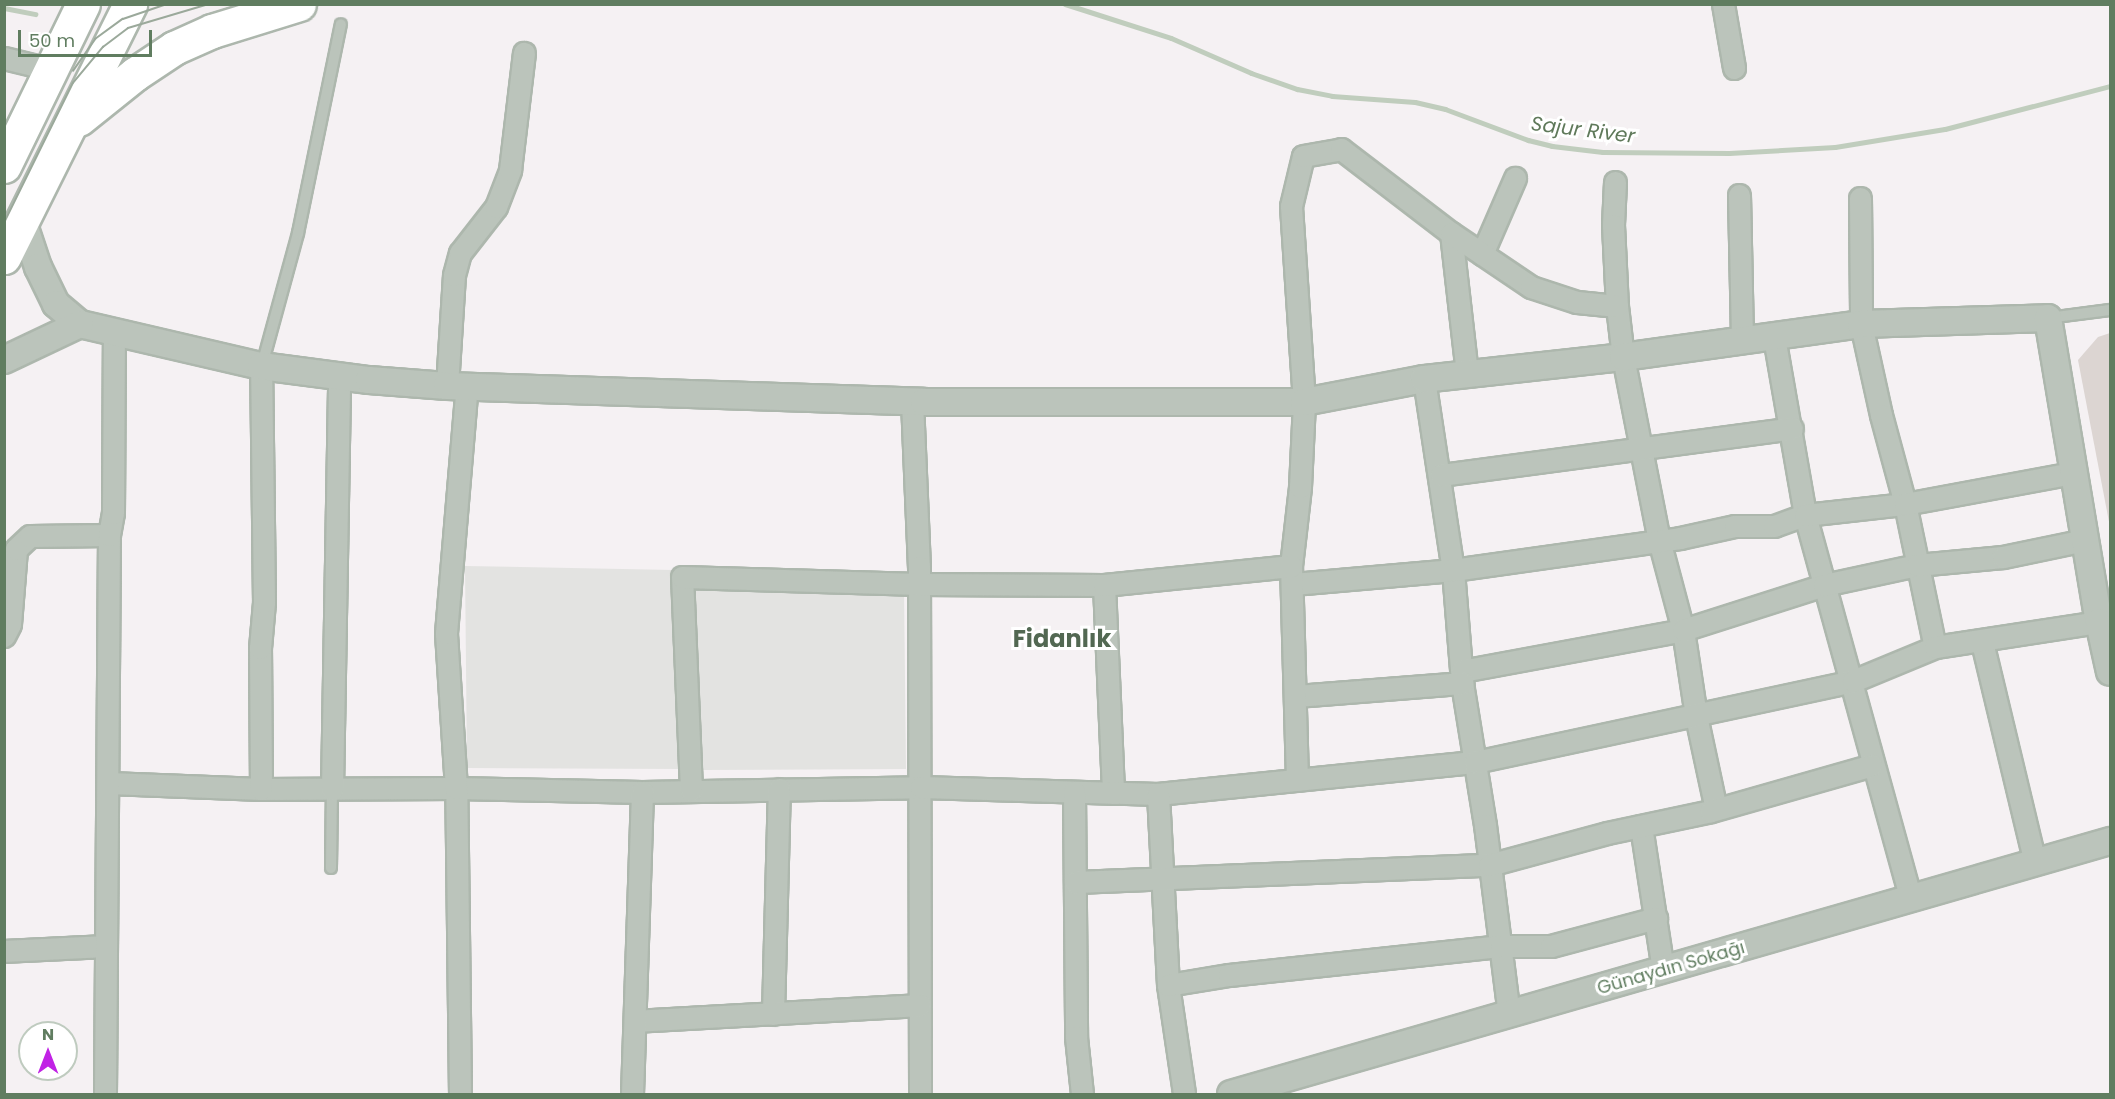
<!DOCTYPE html>
<meta charset="utf-8">
<style>
body{margin:0}
#map{position:relative;width:2115px;height:1099px;overflow:hidden;background:#f5f1f3;font-family:Poppins,sans-serif}
div>[style]{position:absolute}
[style*='--x']{left:calc(var(--x)*1px);top:calc(var(--y)*1px);width:calc(var(--w)*1px);rotate:calc(var(--a)*1deg)}
.built>*{inset:0;background:#e3e3e1}
.green>*{inset:0;background:#dcd5d2}
.stream>*{height:5px;margin:-2.5px;padding:0 2.5px;transform-origin:2.5px;border-radius:2.5px;background:#c0cdbd}
.roads{filter:drop-shadow(2px 0 #adb7ad) drop-shadow(-2px 0 #adb7ad) drop-shadow(0 2px #adb7ad) drop-shadow(0 -2px #adb7ad)}
.service>*{height:10px;margin:-5px;padding:0 5px;transform-origin:5px;border-radius:5px;background:#bbc4bb}
.minor>*{height:21px;margin:-10.5px;padding:0 10.5px;transform-origin:10.5px;border-radius:10.5px;background:#bbc4bb}
.tertiary>*{height:26px;margin:-13px;padding:0 13px;transform-origin:13px;border-radius:13px;background:#bbc4bb}
.primary>*{height:33px;margin:-16.5px;padding:0 16.5px;transform-origin:16.5px;border-radius:16.5px;background:#fff}
.tram>*{height:1.5px;margin:-0.75px;padding:0 0.75px;transform-origin:0.75px;border-radius:0.75px;background:#9ba99b}
span{translate:-50% -50%;white-space:nowrap;text-align:center;line-height:1.15;-webkit-text-stroke:6px #fff;paint-order:stroke}
.street-label{font-size:18px;color:#607d60}
.water-label{font-size:20px;color:#5f795a;font-style:italic}
.district-label{font-size:24px;color:#526852;font-weight:700}
.frame{position:absolute;inset:0;border:6px solid #607d60;pointer-events:none}
.north{position:absolute;left:18px;top:1021px;width:60px;height:60px;box-sizing:border-box;background:#fff;border:2px solid #bfcbbf;border-radius:50%;rotate:0deg;font-size:16px;font-weight:700;line-height:24px;text-align:center;color:#607d60}
.north::after{content:'';display:block;margin:auto;width:21px;height:27px;background:#c122e5;clip-path:polygon(50% 0,100% 100%,50% 72%,0 100%)}
.scale{position:absolute;left:18px;top:30px;width:134px;height:27px;box-sizing:border-box;border:3px solid #607d60;border-top:0;padding-left:8px;font-size:18px;line-height:21px;white-space:nowrap;color:#607d60;-webkit-text-stroke:4px #fff;paint-order:stroke}
</style>
<div id="map">
<div class="built">
<i style="clip-path:polygon(465px 566px,673px 570px,680px 769px,467px 768px)"></i>
<i style="clip-path:polygon(695px 587px,904px 589px,906px 769px,703px 770px)"></i>
</div>
<div class="green">
<i style="clip-path:polygon(2110px 333px,2110px 527px,2078px 360px,2098px 337px)"></i>
</div>
<div class="stream">
<i style="--x:1065;--y:4;--w:111;--a:17.8"></i>
<i style="--x:1171;--y:38;--w:87;--a:23.6"></i>
<i style="--x:1251;--y:73;--w:49;--a:19.2"></i>
<i style="--x:1297;--y:89;--w:36;--a:11"></i>
<i style="--x:1332;--y:96;--w:83;--a:4.1"></i>
<i style="--x:1415;--y:102;--w:31;--a:13"></i>
<i style="--x:1445;--y:109;--w:89;--a:20.5"></i>
<i style="--x:1528;--y:140;--w:25;--a:14"></i>
<i style="--x:1552;--y:146;--w:51;--a:6.7"></i>
<i style="--x:1603;--y:152;--w:126;--a:0.5"></i>
<i style="--x:1729;--y:153;--w:106;--a:-3.2"></i>
<i style="--x:1835;--y:147;--w:111;--a:-9.3"></i>
<i style="--x:1945;--y:129;--w:171;--a:-14.6"></i>
<i style="--x:4;--y:8;--w:32;--a:11"></i>
</div>
<div class="roads">
<div class="service">
<i style="--x:2048;--y:318;--w:63;--a:-7.4"></i>
<i style="--x:262;--y:365;--w:137;--a:-74.7"></i>
<i style="--x:298;--y:233;--w:213;--a:-78.4"></i>
<i style="--x:331;--y:868;--w:79;--a:-89.3"></i>
</div>
<div class="minor">
<i style="--x:1723;--y:4;--w:65;--a:80.2"></i>
<i style="--x:4;--y:58;--w:50;--a:13.8"></i>
<i style="--x:1615;--y:182;--w:43;--a:92.7"></i>
<i style="--x:1613;--y:225;--w:81;--a:87.2"></i>
<i style="--x:1617;--y:306;--w:51;--a:83.3"></i>
<i style="--x:1623;--y:357;--w:187;--a:78.9"></i>
<i style="--x:1659;--y:540;--w:93;--a:75.1"></i>
<i style="--x:1683;--y:630;--w:87;--a:81.4"></i>
<i style="--x:1696;--y:716;--w:95;--a:77.9"></i>
<i style="--x:1739;--y:195;--w:146;--a:88.8"></i>
<i style="--x:1860;--y:198;--w:126;--a:89.5"></i>
<i style="--x:1861;--y:324;--w:93;--a:77.6"></i>
<i style="--x:1881;--y:415;--w:92;--a:74.9"></i>
<i style="--x:1905;--y:504;--w:146;--a:78.2"></i>
<i style="--x:1451;--y:233;--w:141;--a:83.5"></i>
<i style="--x:1482;--y:254;--w:83;--a:-66.5"></i>
<i style="--x:1774;--y:337;--w:181;--a:80.1"></i>
<i style="--x:1805;--y:515;--w:398;--a:74.6"></i>
<i style="--x:1424;--y:379;--w:193;--a:81.4"></i>
<i style="--x:1453;--y:570;--w:113;--a:85.4"></i>
<i style="--x:1462;--y:683;--w:144;--a:80.8"></i>
<i style="--x:1485;--y:825;--w:191;--a:82.8"></i>
<i style="--x:447;--y:386;--w:111;--a:-86.4"></i>
<i style="--x:454;--y:275;--w:23;--a:-75"></i>
<i style="--x:460;--y:253;--w:58;--a:-52"></i>
<i style="--x:496;--y:207;--w:40;--a:-69"></i>
<i style="--x:510;--y:170;--w:118;--a:-83.2"></i>
<i style="--x:912;--y:401;--w:166;--a:87.6"></i>
<i style="--x:919;--y:567;--w:527;--a:89.89"></i>
<i style="--x:1441;--y:475;--w:354;--a:-7.6"></i>
<i style="--x:1293;--y:584;--w:161;--a:-5"></i>
<i style="--x:1453;--y:570;--w:229;--a:-8"></i>
<i style="--x:1680;--y:538;--w:56;--a:-12.3"></i>
<i style="--x:1735;--y:526;--w:39;--a:0"></i>
<i style="--x:1774;--y:526;--w:33;--a:-20"></i>
<i style="--x:1805;--y:515;--w:101;--a:-6.3"></i>
<i style="--x:1905;--y:504;--w:171;--a:-10.5"></i>
<i style="--x:1104;--y:585;--w:208;--a:87.5"></i>
<i style="--x:4;--y:636;--w:13;--a:-63"></i>
<i style="--x:10;--y:624;--w:75;--a:-85.4"></i>
<i style="--x:16;--y:549;--w:19;--a:-43"></i>
<i style="--x:30;--y:536;--w:79;--a:-0.7"></i>
<i style="--x:1982;--y:642;--w:227;--a:76.5"></i>
<i style="--x:1462;--y:671;--w:225;--a:-10.5"></i>
<i style="--x:1683;--y:630;--w:148;--a:-17.7"></i>
<i style="--x:1824;--y:585;--w:95;--a:-12.1"></i>
<i style="--x:1917;--y:565;--w:86;--a:-5.3"></i>
<i style="--x:2003;--y:557;--w:84;--a:-11.7"></i>
<i style="--x:1297;--y:696;--w:166;--a:-4.5"></i>
<i style="--x:1297;--y:780;--w:214;--a:-91.6"></i>
<i style="--x:1291;--y:566;--w:80;--a:-83.5"></i>
<i style="--x:1300;--y:487;--w:85;--a:-87.3"></i>
<i style="--x:1304;--y:402;--w:196;--a:-93.8"></i>
<i style="--x:1291;--y:206;--w:51;--a:-76.5"></i>
<i style="--x:1303;--y:156;--w:39;--a:-10"></i>
<i style="--x:1341;--y:149;--w:138;--a:37.4"></i>
<i style="--x:1451;--y:233;--w:97;--a:34"></i>
<i style="--x:1531;--y:287;--w:48;--a:18.1"></i>
<i style="--x:1577;--y:302;--w:40;--a:5.7"></i>
<i style="--x:109;--y:783;--w:152;--a:2.3"></i>
<i style="--x:261;--y:789;--w:195;--a:-0.3"></i>
<i style="--x:456;--y:788;--w:186;--a:1.2"></i>
<i style="--x:642;--y:792;--w:279;--a:-1"></i>
<i style="--x:921;--y:787;--w:237;--a:1.7"></i>
<i style="--x:1158;--y:794;--w:319;--a:-5.8"></i>
<i style="--x:1475;--y:762;--w:387;--a:-12.1"></i>
<i style="--x:1853;--y:681;--w:89;--a:-22.5"></i>
<i style="--x:1935;--y:647;--w:166;--a:-8.7"></i>
<i style="--x:261;--y:789;--w:141;--a:-90.4"></i>
<i style="--x:260;--y:648;--w:46;--a:-85"></i>
<i style="--x:264;--y:602;--w:236;--a:-90.7"></i>
<i style="--x:332;--y:789;--w:413;--a:-89"></i>
<i style="--x:691;--y:790;--w:213;--a:-92.4"></i>
<i style="--x:682;--y:577;--w:237;--a:1.7"></i>
<i style="--x:919;--y:584;--w:185;--a:0.3"></i>
<i style="--x:1104;--y:585;--w:188;--a:-5.8"></i>
<i style="--x:1074;--y:792;--w:245;--a:89.5"></i>
<i style="--x:1076;--y:1037;--w:57;--a:84"></i>
<i style="--x:1158;--y:794;--w:191;--a:87"></i>
<i style="--x:1168;--y:985;--w:110;--a:81.6"></i>
<i style="--x:1641;--y:826;--w:146;--a:81.3"></i>
<i style="--x:1075;--y:882;--w:414;--a:-2.4"></i>
<i style="--x:1489;--y:865;--w:122;--a:-15.2"></i>
<i style="--x:1607;--y:833;--w:106;--a:-11.9"></i>
<i style="--x:1711;--y:811;--w:167;--a:-15.9"></i>
<i style="--x:4;--y:951;--w:102;--a:-2.8"></i>
<i style="--x:1168;--y:985;--w:62;--a:-9.3"></i>
<i style="--x:1229;--y:975;--w:274;--a:-6.1"></i>
<i style="--x:1501;--y:946;--w:50;--a:0"></i>
<i style="--x:1551;--y:946;--w:109;--a:-14.9"></i>
<i style="--x:773;--y:1014;--w:225;--a:-88.5"></i>
<i style="--x:635;--y:1021;--w:285;--a:-3.2"></i>
<i style="--x:105;--y:1094;--w:559;--a:-89.59"></i>
<i style="--x:109;--y:535;--w:22;--a:-80"></i>
<i style="--x:113;--y:513;--w:182;--a:-89.7"></i>
<i style="--x:460;--y:1094;--w:306;--a:-90.7"></i>
<i style="--x:456;--y:788;--w:155;--a:-93.7"></i>
<i style="--x:446;--y:633;--w:249;--a:-85.2"></i>
<i style="--x:632;--y:1094;--w:302;--a:-88.1"></i>
</div>
<div class="tertiary">
<i style="--x:22;--y:219;--w:51;--a:71.6"></i>
<i style="--x:38;--y:267;--w:41;--a:64.1"></i>
<i style="--x:56;--y:304;--w:31;--a:40"></i>
<i style="--x:80;--y:324;--w:186;--a:13.1"></i>
<i style="--x:261;--y:366;--w:109;--a:7.4"></i>
<i style="--x:369;--y:380;--w:78;--a:4.4"></i>
<i style="--x:447;--y:386;--w:477;--a:1.9"></i>
<i style="--x:924;--y:402;--w:380;--a:0"></i>
<i style="--x:1304;--y:402;--w:122;--a:-10.9"></i>
<i style="--x:1424;--y:379;--w:200;--a:-6.3"></i>
<i style="--x:1623;--y:357;--w:240;--a:-7.9"></i>
<i style="--x:1861;--y:324;--w:187;--a:-1.8"></i>
<i style="--x:2048;--y:318;--w:308;--a:80.5"></i>
<i style="--x:2099;--y:622;--w:51;--a:77.6"></i>
<i style="--x:4;--y:360;--w:84;--a:-25.3"></i>
<i style="--x:1231;--y:1094;--w:915;--a:-16.06"></i>
</div>
<div class="primary">
<i style="--x:79;--y:119;--w:72;--a:-38.8"></i>
<i style="--x:135;--y:74;--w:47;--a:-33.7"></i>
<i style="--x:174;--y:48;--w:42;--a:-24.1"></i>
<i style="--x:212;--y:31;--w:91;--a:-17.2"></i>
<i style="--x:4;--y:166;--w:180;--a:-64"></i>
<i style="--x:4;--y:257;--w:283;--a:-63.5"></i>
</div>
</div>
<div class="tram">
<i style="--x:73;--y:71;--w:39;--a:-55"></i>
<i style="--x:95;--y:39;--w:34;--a:-36"></i>
<i style="--x:123;--y:19;--w:46;--a:-18.8"></i>
<i style="--x:4;--y:223;--w:156;--a:-63.8"></i>
<i style="--x:73;--y:83;--w:47;--a:-50.2"></i>
<i style="--x:103;--y:47;--w:31;--a:-37"></i>
<i style="--x:128;--y:28;--w:84;--a:-16.5"></i>
</div>
<div class="street-label">
<span style="left:1671px;top:968px;rotate:-16deg">Günaydın Sokağı</span>
</div>
<div class="water-label">
<span style="left:1583px;top:130px;rotate:7deg">Sajur River</span>
</div>
<div class="district-label">
<span style="left:1062px;top:639px">Fidanlık</span>
</div>
<div class="frame"></div>
<div class="north">N</div>
<div class="scale">50 m</div>
</div>
